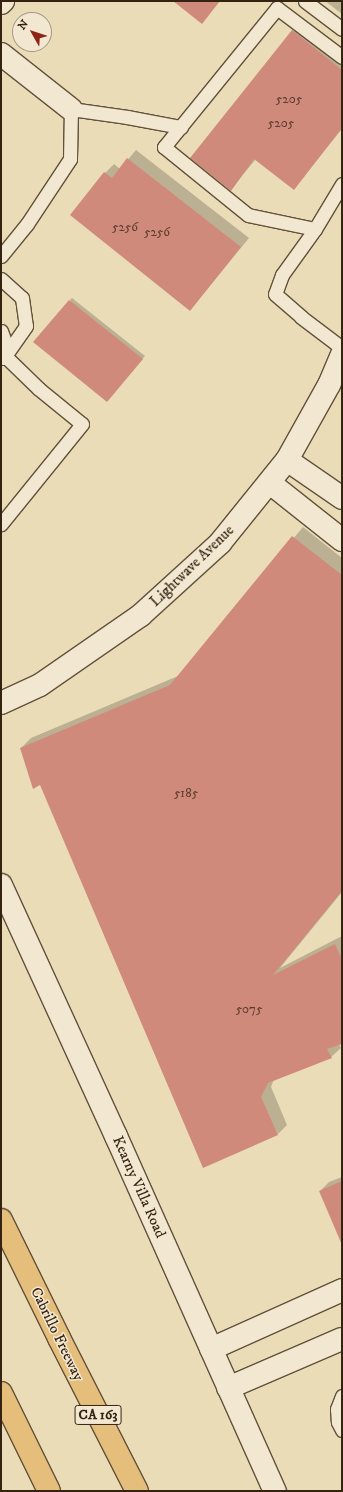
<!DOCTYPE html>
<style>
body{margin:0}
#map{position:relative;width:343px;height:1492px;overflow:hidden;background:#ebdcb8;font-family:"IM FELL DW Pica",serif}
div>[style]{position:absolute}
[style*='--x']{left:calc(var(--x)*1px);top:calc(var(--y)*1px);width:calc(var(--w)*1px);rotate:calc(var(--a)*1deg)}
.shadow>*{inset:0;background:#0003}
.building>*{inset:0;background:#d08a7b}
.roads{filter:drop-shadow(1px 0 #62513b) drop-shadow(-1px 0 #62513b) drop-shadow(0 1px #62513b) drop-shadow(0 -1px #62513b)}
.lane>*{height:13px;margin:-6.5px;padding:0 6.5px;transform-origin:6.5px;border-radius:6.5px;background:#f2e8d1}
.street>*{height:22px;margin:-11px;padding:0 11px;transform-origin:11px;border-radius:11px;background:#f2e8d1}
.secondary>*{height:22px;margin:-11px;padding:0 11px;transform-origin:11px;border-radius:11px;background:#f2e8d1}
.highway>*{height:22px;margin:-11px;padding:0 11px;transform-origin:11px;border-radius:11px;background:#e6be7c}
span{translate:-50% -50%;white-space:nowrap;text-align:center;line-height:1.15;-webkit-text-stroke:3px #f2e8d1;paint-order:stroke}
.number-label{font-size:13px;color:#5b3d2c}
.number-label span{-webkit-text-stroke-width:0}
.shield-label span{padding:1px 3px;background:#f2e8d1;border:1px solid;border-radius:3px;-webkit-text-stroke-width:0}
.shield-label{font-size:14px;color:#342311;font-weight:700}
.street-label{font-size:15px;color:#342311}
.frame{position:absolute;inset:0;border:2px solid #342311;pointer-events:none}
.north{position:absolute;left:12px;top:12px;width:40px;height:40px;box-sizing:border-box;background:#f2e8d1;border:1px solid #a69984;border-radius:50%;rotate:309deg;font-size:11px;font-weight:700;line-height:16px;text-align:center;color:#342311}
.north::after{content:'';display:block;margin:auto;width:14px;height:18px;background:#8f2418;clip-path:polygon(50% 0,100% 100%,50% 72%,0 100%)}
</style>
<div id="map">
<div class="shadow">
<i style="clip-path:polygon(325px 1px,342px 1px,342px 14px)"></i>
<i style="clip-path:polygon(300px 23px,342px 57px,342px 129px,294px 188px,256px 159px,231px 189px,191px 158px)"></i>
<i style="clip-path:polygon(136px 150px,249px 238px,190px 310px,105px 173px,114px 164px,120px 169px)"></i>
<i style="clip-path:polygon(72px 298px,145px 356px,110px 398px,70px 300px)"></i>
<i style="clip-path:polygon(303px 527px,342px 558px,342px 892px,280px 968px,342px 936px,342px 1043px,339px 1044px,341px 1048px,331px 1057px,274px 1079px,271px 1087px,287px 1125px,278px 1134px,41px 784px,21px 748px,31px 738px,178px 676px)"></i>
<i style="clip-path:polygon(342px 1177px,342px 1235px,320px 1191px,329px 1182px)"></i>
</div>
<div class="building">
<i style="clip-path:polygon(173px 1px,220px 1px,202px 24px)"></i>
<i style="clip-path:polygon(292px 30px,342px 70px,342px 128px,294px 190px,254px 159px,231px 191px,190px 158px)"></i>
<i style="clip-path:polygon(127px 158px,241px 247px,190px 311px,70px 215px,104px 172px,112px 178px)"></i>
<i style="clip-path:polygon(69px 300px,143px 359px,107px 402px,33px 342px)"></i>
<i style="clip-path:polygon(292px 536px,342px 575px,342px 891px,273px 975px,335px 944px,342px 959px,342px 1044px,327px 1049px,332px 1058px,268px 1083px,261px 1097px,278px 1135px,203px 1168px,40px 785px,33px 789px,20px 748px,170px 685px)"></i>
<i style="clip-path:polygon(342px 1181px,342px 1245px,319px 1191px)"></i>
</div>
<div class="roads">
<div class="lane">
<i style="--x:305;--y:1;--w:46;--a:37.1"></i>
<i style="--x:342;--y:184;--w:52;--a:121"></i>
<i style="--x:315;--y:229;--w:57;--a:125.7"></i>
<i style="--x:282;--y:275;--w:20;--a:110"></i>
<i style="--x:275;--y:294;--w:35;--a:41"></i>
<i style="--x:301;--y:317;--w:51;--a:37.1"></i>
<i style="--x:315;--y:229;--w:68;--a:-168.2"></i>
<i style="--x:248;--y:215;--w:108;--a:-141"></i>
<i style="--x:164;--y:147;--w:179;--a:-50.9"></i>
<i style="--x:277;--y:8;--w:81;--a:37"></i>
<i style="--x:1;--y:256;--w:41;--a:-50.9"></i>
<i style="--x:27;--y:224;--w:78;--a:-56.5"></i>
<i style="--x:70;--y:159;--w:50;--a:-88.9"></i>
<i style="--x:71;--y:109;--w:57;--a:8.1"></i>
<i style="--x:127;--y:117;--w:55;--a:10.5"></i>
<i style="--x:1;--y:279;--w:28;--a:42"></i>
<i style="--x:22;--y:298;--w:28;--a:82"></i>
<i style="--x:26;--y:326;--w:37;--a:125"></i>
<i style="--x:5;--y:356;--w:47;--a:44.1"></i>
<i style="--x:39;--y:389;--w:55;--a:39.1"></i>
<i style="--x:82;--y:424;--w:129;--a:129"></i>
<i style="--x:1;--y:331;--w:12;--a:70"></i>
<i style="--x:5;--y:342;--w:14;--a:90"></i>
<i style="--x:5;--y:356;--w:3;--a:135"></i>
<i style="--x:342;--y:1396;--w:14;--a:111"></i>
<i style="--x:337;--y:1409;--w:13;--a:86"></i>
<i style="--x:338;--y:1422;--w:9;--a:63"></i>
</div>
<div class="street">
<i style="--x:1;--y:54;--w:89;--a:38.2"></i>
<i style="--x:287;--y:460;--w:67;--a:34.6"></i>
<i style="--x:270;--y:483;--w:92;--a:38.4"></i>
</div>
<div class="secondary">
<i style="--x:1;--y:3;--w:3;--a:-45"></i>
<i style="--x:1;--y:703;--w:43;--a:-24.8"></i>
<i style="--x:40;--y:685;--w:123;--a:-34.7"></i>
<i style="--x:141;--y:615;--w:107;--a:-42.3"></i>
<i style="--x:220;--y:543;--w:107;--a:-51.1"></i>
<i style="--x:287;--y:460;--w:86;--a:-60.8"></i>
<i style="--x:329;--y:385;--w:33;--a:-67"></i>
<i style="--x:1;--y:885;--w:276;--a:65.4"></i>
<i style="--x:116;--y:1136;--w:389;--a:65.9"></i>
<i style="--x:211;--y:1349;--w:144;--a:-24.2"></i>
<i style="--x:228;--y:1388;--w:124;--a:-23.3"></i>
</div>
<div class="highway">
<i style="--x:1;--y:1220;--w:131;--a:63.8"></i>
<i style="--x:59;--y:1338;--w:172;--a:63"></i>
<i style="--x:1;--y:1393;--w:109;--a:63.9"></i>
</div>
</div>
<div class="number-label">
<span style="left:289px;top:99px">5205</span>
<span style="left:281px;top:123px">5205</span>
<span style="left:125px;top:227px">5256</span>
<span style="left:157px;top:232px">5256</span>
<span style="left:186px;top:793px">5185</span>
<span style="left:249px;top:1009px">5075</span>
</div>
<div class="shield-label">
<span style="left:98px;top:1415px">CA 163</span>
</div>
<div class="street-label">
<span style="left:192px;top:566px;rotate:-44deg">Lightwave Avenue</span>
<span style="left:139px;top:1187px;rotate:66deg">Kearny Villa Road</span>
<span style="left:57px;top:1334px;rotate:64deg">Cabrillo Freeway</span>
</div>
<div class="frame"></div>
<div class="north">N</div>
</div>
